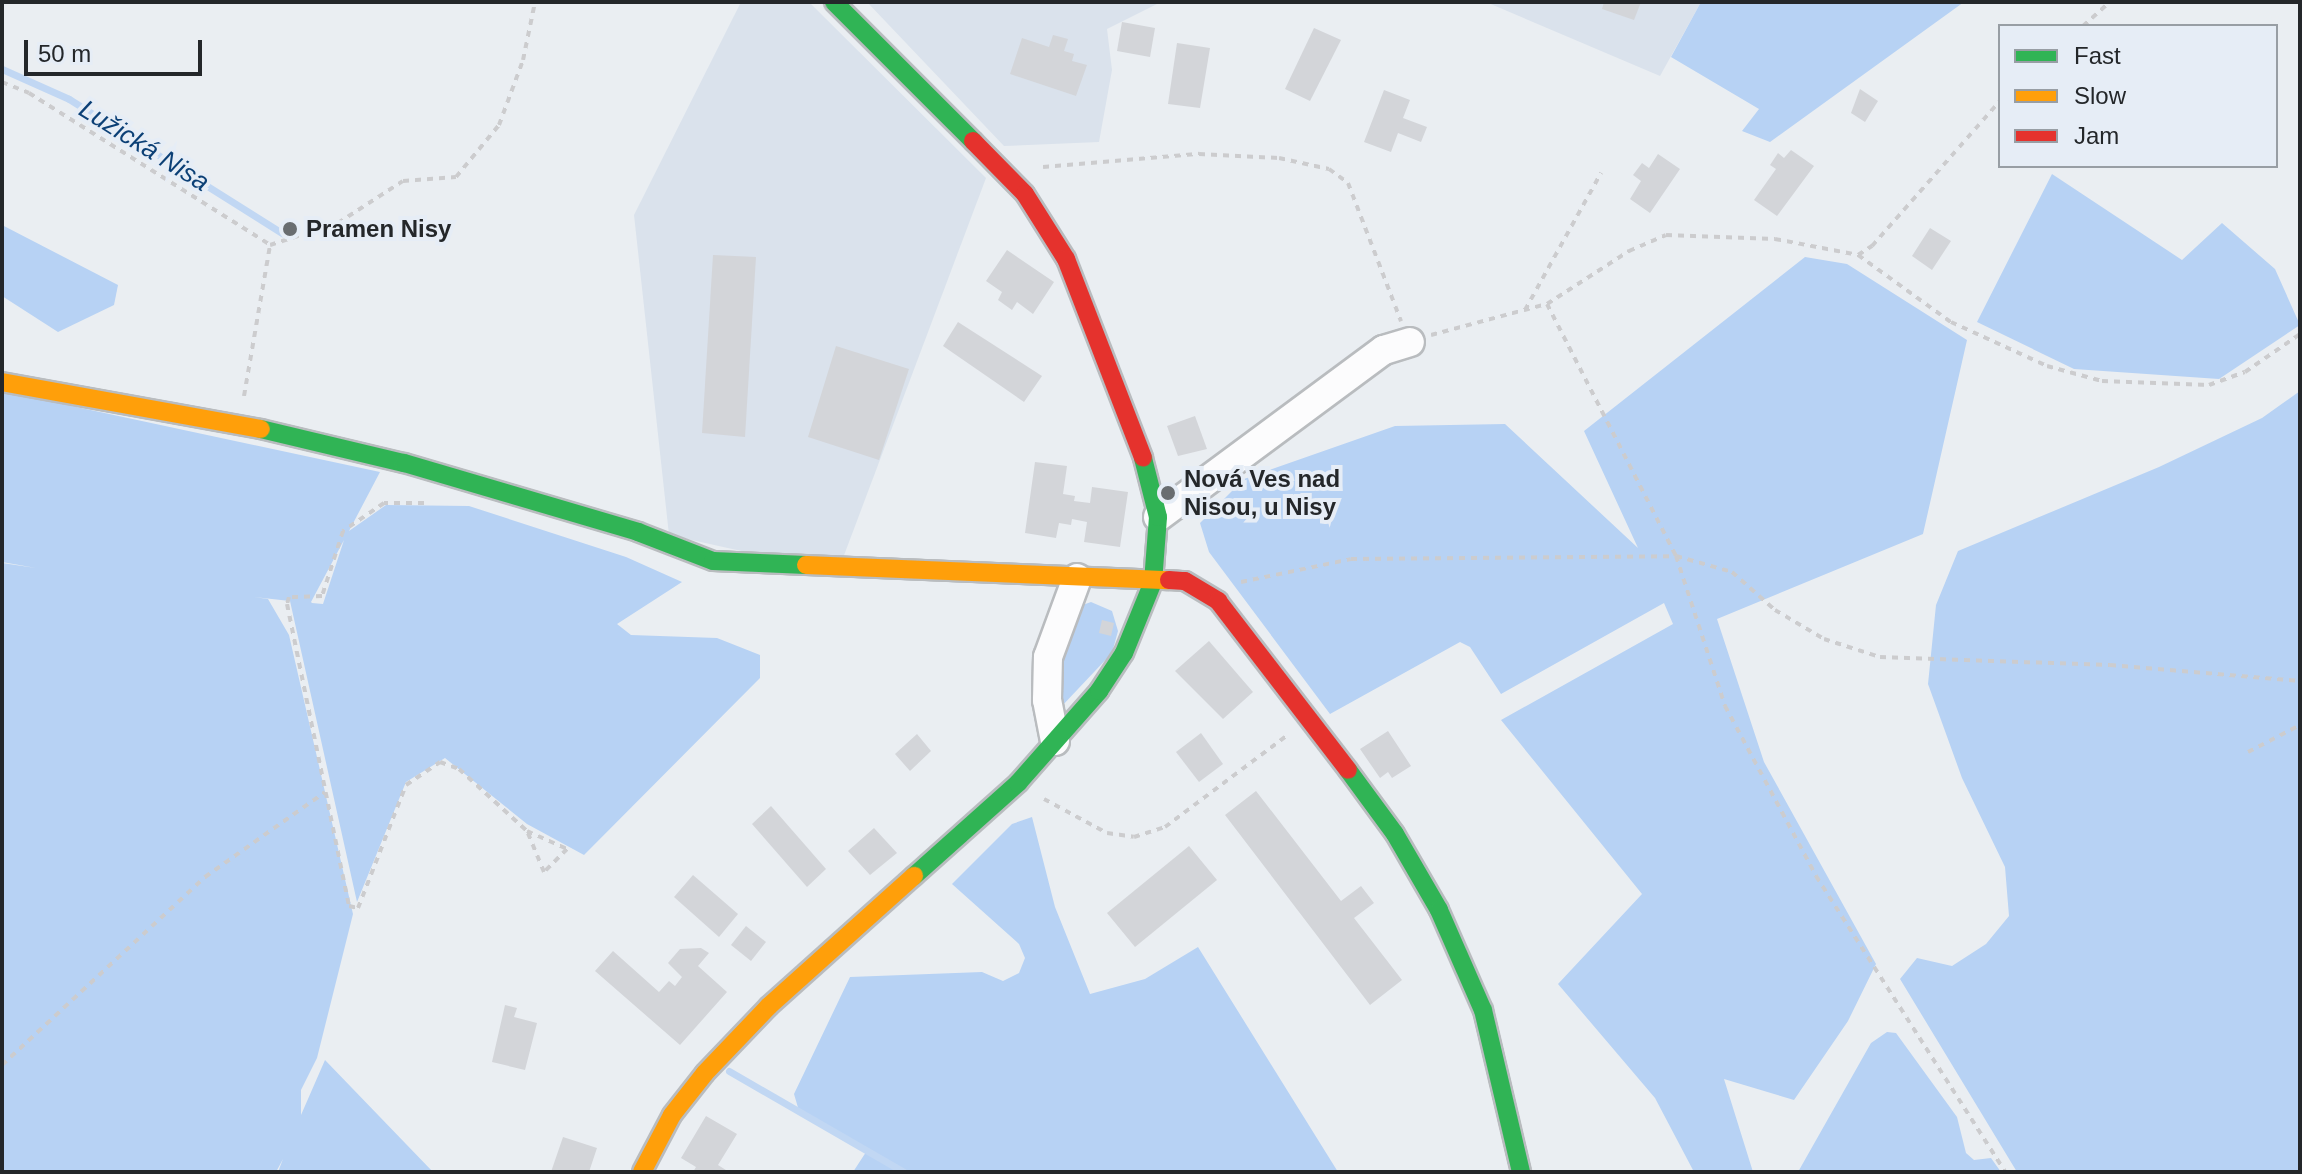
<!DOCTYPE html>
<meta charset="utf-8">
<style>
body{margin:0}
#map{position:relative;width:2302px;height:1174px;overflow:hidden;background:#eaeef2;font-family:Arial,sans-serif}
div>[style]{position:absolute}
[style*='--x']{left:calc(var(--x)*1px);top:calc(var(--y)*1px);width:calc(var(--w)*1px);rotate:calc(var(--a)*1deg)}
.built>*{inset:0;background:#dae2ec}
.green>*{inset:0;background:#b7d2f4}
.stream>*{height:7px;margin:-3.5px;padding:0 3.5px;transform-origin:3.5px;border-radius:3.5px;background:#c1d7f3}
.building>*{inset:0;background:#d3d5d9}
.path>*{height:4px;margin-top:-2px;transform-origin:0;background:repeating-linear-gradient(90deg,#ccccce 0 6px,transparent 0 12px)}
.roads{filter:drop-shadow(2px 0 #b9bcbf) drop-shadow(-2px 0 #b9bcbf) drop-shadow(0 2px #b9bcbf) drop-shadow(0 -2px #b9bcbf)}
.street>*{height:28px;margin:-14px;padding:0 14px;transform-origin:14px;border-radius:14px;background:#fcfcfd}
.fast>*{height:18px;margin:-9px;padding:0 9px;transform-origin:9px;border-radius:9px;background:#30b455}
.slow>*{height:18px;margin:-9px;padding:0 9px;transform-origin:9px;border-radius:9px;background:#ff9f0a}
.jam>*{height:18px;margin:-9px;padding:0 9px;transform-origin:9px;border-radius:9px;background:#e5322d}
.dots>*{width:22px;height:22px;translate:-50% -50%;box-sizing:border-box;border:4px solid #e6edf6;border-radius:50%}
span{translate:-50% -50%;white-space:nowrap;text-align:center;line-height:1.15;-webkit-text-stroke:8px #e6edf6;paint-order:stroke}
.poi-label{font-size:24px;color:#24272a;font-weight:700}
.left{translate:0 -50%;text-align:left}
.water-label{font-size:26px;color:#0c4076;font-style:italic}
.frame{position:absolute;inset:0;border:4px solid #24272a;pointer-events:none}
.legend{position:absolute;left:1998px;top:24px;width:280px;height:144px;box-sizing:border-box;background:#e6edf6;border:2px solid #989ea4;margin:0;padding:10px 14px;list-style:none;font-size:24px;color:#24272a}
.legend li{display:flex;align-items:center;gap:16px;height:40px}
.legend b{width:40px;border:2px solid #989ea4}
.scale{position:absolute;left:24px;top:40px;width:178px;height:36px;box-sizing:border-box;border:4px solid #24272a;border-top:0;padding-left:10px;font-size:24px;line-height:28px;white-space:nowrap;color:#24272a;-webkit-text-stroke:6px #e6edf6;paint-order:stroke}
</style>
<div id="map">
<div class="built">
<i style="clip-path:polygon(741px 2px,809px 2px,986px 178px,843px 558px,755px 554px,669px 535px,634px 215px)"></i>
<i style="clip-path:polygon(867px 2px,1161px 2px,1107px 29px,1112px 70px,1099px 142px,1004px 146px)"></i>
<i style="clip-path:polygon(1486px 2px,1701px 2px,1660px 76px)"></i>
</div>
<div class="green">
<i style="clip-path:polygon(1701px 2px,1964px 2px,1770px 142px,1742px 131px,1759px 109px,1671px 57px)"></i>
<i style="clip-path:polygon(2052px 174px,2182px 260px,2222px 223px,2275px 269px,2300px 325px,2219px 379px,2074px 369px,1977px 322px)"></i>
<i style="clip-path:polygon(2px 225px,118px 285px,114px 305px,58px 332px,2px 296px)"></i>
<i style="clip-path:polygon(1805px 257px,1847px 264px,1967px 340px,1923px 534px,1717px 619px,1764px 762px,1876px 964px,1848px 1021px,1794px 1100px,1724px 1079px,1753px 1172px,1694px 1172px,1655px 1098px,1558px 984px,1642px 894px,1501px 720px,1673px 624px,1664px 603px,1501px 694px,1470px 647px,1460px 642px,1330px 714px,1209px 552px,1200px 523px,1244px 479px,1395px 426px,1505px 424px,1638px 548px,1584px 431px)"></i>
<i style="clip-path:polygon(evenodd,2px 391px,380px 472px,349px 531px,386px 505px,469px 506px,626px 557px,682px 582px,617px 624px,631px 635px,717px 638px,760px 655px,760px 678px,584px 855px,527px 824px,445px 758px,406px 782px,357px 902px,290px 601px,246px 596px,268px 599px,289px 635px,353px 914px,317px 1058px,301px 1090px,301px 1115px,325px 1060px,433px 1172px,278px 1172px,283px 1159px,276px 1172px,2px 1172px,2px 563px,36px 568px,2px 562px,2px 391px,344px 540px,323px 604px,312px 603px,311px 602px,344px 540px)"></i>
<i style="clip-path:polygon(2300px 391px,2300px 1172px,2017px 1172px,1900px 979px,1917px 958px,1952px 966px,1986px 944px,2009px 916px,2005px 867px,1962px 778px,1928px 684px,1936px 605px,1958px 551px,2159px 467px,2262px 418px)"></i>
<i style="clip-path:polygon(1091px 602px,1112px 611px,1118px 631px,1112px 653px,1061px 707px,1065px 634px,1077px 607px)"></i>
<i style="clip-path:polygon(1032px 817px,1055px 907px,1090px 994px,1145px 979px,1198px 947px,1338px 1172px,853px 1172px,868px 1149px,799px 1111px,794px 1094px,850px 977px,982px 972px,1003px 981px,1019px 973px,1025px 958px,1019px 944px,952px 884px,1012px 824px)"></i>
<i style="clip-path:polygon(1887px 1032px,1896px 1033px,1957px 1117px,1966px 1153px,1974px 1160px,1991px 1158px,2001px 1172px,1798px 1172px,1871px 1043px)"></i>
</div>
<div class="stream">
<i style="--x:2;--y:69;--w:73;--a:24.1"></i>
<i style="--x:69;--y:99;--w:252;--a:32.2"></i>
<i style="--x:729;--y:1071;--w:202;--a:30"></i>
</div>
<div class="building">
<i style="clip-path:polygon(1604px 2px,1641px 2px,1634px 20px,1602px 9px)"></i>
<i style="clip-path:polygon(1122px 22px,1155px 28px,1150px 57px,1117px 51px)"></i>
<i style="clip-path:polygon(1314px 28px,1341px 40px,1310px 101px,1285px 89px)"></i>
<i style="clip-path:polygon(1053px 35px,1068px 39px,1064px 51px,1074px 54px,1072px 61px,1087px 65px,1076px 96px,1010px 74px,1022px 38px,1049px 47px)"></i>
<i style="clip-path:polygon(1177px 43px,1210px 48px,1200px 108px,1168px 104px)"></i>
<i style="clip-path:polygon(1860px 89px,1878px 101px,1865px 122px,1851px 113px)"></i>
<i style="clip-path:polygon(1384px 90px,1410px 100px,1403px 118px,1427px 127px,1421px 142px,1398px 133px,1391px 152px,1364px 142px)"></i>
<i style="clip-path:polygon(1791px 150px,1814px 166px,1777px 216px,1754px 200px,1776px 169px,1770px 165px,1778px 153px,1784px 158px)"></i>
<i style="clip-path:polygon(1658px 154px,1680px 169px,1650px 213px,1630px 199px,1641px 181px,1633px 175px,1642px 163px,1649px 168px)"></i>
<i style="clip-path:polygon(1930px 228px,1951px 241px,1932px 270px,1912px 256px)"></i>
<i style="clip-path:polygon(1007px 250px,1054px 282px,1033px 314px,1017px 302px,1012px 310px,998px 300px,1002px 292px,986px 281px)"></i>
<i style="clip-path:polygon(713px 255px,756px 257px,745px 437px,702px 433px)"></i>
<i style="clip-path:polygon(958px 322px,1042px 376px,1024px 402px,943px 346px)"></i>
<i style="clip-path:polygon(836px 346px,909px 369px,879px 460px,808px 437px)"></i>
<i style="clip-path:polygon(1195px 416px,1207px 449px,1178px 456px,1167px 426px)"></i>
<i style="clip-path:polygon(1035px 462px,1067px 466px,1063px 494px,1075px 496px,1074px 501px,1090px 503px,1092px 487px,1128px 492px,1120px 547px,1084px 542px,1087px 522px,1072px 519px,1071px 525px,1059px 523px,1056px 538px,1025px 533px)"></i>
<i style="clip-path:polygon(1102px 620px,1114px 623px,1111px 636px,1099px 633px)"></i>
<i style="clip-path:polygon(1209px 641px,1253px 692px,1223px 719px,1175px 671px)"></i>
<i style="clip-path:polygon(1388px 731px,1411px 766px,1392px 778px,1388px 772px,1380px 778px,1360px 749px)"></i>
<i style="clip-path:polygon(1201px 733px,1223px 764px,1199px 782px,1176px 752px)"></i>
<i style="clip-path:polygon(917px 734px,931px 751px,910px 771px,895px 754px)"></i>
<i style="clip-path:polygon(1256px 791px,1341px 901px,1361px 886px,1374px 903px,1354px 918px,1402px 980px,1370px 1005px,1225px 815px)"></i>
<i style="clip-path:polygon(771px 806px,826px 869px,807px 887px,752px 824px)"></i>
<i style="clip-path:polygon(874px 828px,897px 853px,870px 875px,848px 851px)"></i>
<i style="clip-path:polygon(1189px 846px,1217px 880px,1135px 947px,1107px 913px)"></i>
<i style="clip-path:polygon(693px 875px,738px 914px,719px 937px,674px 897px)"></i>
<i style="clip-path:polygon(746px 926px,766px 942px,751px 961px,731px 945px)"></i>
<i style="clip-path:polygon(701px 948px,709px 953px,698px 966px,727px 992px,680px 1045px,595px 971px,613px 951px,659px 992px,669px 981px,675px 986px,682px 977px,668px 963px,680px 949px)"></i>
<i style="clip-path:polygon(505px 1005px,517px 1008px,514px 1017px,537px 1023px,525px 1070px,492px 1062px)"></i>
<i style="clip-path:polygon(706px 1116px,737px 1134px,718px 1165px,729px 1172px,693px 1172px,696px 1167px,681px 1158px)"></i>
<i style="clip-path:polygon(563px 1137px,597px 1148px,589px 1172px,551px 1172px)"></i>
</div>
<div class="path">
<i style="--x:2083;--y:26;--w:36;--a:-42"></i>
<i style="--x:2;--y:82;--w:29;--a:22"></i>
<i style="--x:29;--y:93;--w:285;--a:32.2"></i>
<i style="--x:270;--y:245;--w:71;--a:-17.9"></i>
<i style="--x:338;--y:223;--w:77;--a:-32.9"></i>
<i style="--x:403;--y:181;--w:53;--a:-4.3"></i>
<i style="--x:456;--y:177;--w:67;--a:-50.4"></i>
<i style="--x:499;--y:125;--w:69;--a:-69.7"></i>
<i style="--x:523;--y:60;--w:59;--a:-78.3"></i>
<i style="--x:1043;--y:167;--w:157;--a:-4.8"></i>
<i style="--x:1199;--y:154;--w:80;--a:2.9"></i>
<i style="--x:1279;--y:158;--w:51;--a:12.4"></i>
<i style="--x:1329;--y:169;--w:24;--a:36"></i>
<i style="--x:1348;--y:183;--w:148;--a:69"></i>
<i style="--x:1858;--y:255;--w:115;--a:35.8"></i>
<i style="--x:1951;--y:322;--w:106;--a:24.6"></i>
<i style="--x:2047;--y:366;--w:57;--a:15.3"></i>
<i style="--x:2102;--y:381;--w:107;--a:2.1"></i>
<i style="--x:2209;--y:385;--w:38;--a:-20"></i>
<i style="--x:2245;--y:372;--w:67;--a:-34.6"></i>
<i style="--x:1547;--y:304;--w:283;--a:62.9"></i>
<i style="--x:1676;--y:556;--w:158;--a:71.9"></i>
<i style="--x:1725;--y:706;--w:193;--a:61.8"></i>
<i style="--x:1816;--y:876;--w:351;--a:57.4"></i>
<i style="--x:1525;--y:310;--w:157;--a:-61"></i>
<i style="--x:1431;--y:335;--w:120;--a:-15"></i>
<i style="--x:1547;--y:304;--w:98;--a:-32.9"></i>
<i style="--x:1629;--y:251;--w:40;--a:-23.4"></i>
<i style="--x:1666;--y:235;--w:109;--a:2.1"></i>
<i style="--x:1775;--y:239;--w:85;--a:10.9"></i>
<i style="--x:1858;--y:255;--w:17;--a:-33"></i>
<i style="--x:1872;--y:246;--w:193;--a:-48.6"></i>
<i style="--x:244;--y:396;--w:153;--a:-80.2"></i>
<i style="--x:424;--y:503;--w:40;--a:180"></i>
<i style="--x:384;--y:503;--w:50;--a:145.7"></i>
<i style="--x:343;--y:531;--w:68;--a:107.9"></i>
<i style="--x:322;--y:596;--w:33;--a:178"></i>
<i style="--x:289;--y:597;--w:7;--a:106"></i>
<i style="--x:287;--y:604;--w:308;--a:78.4"></i>
<i style="--x:349;--y:906;--w:9;--a:13"></i>
<i style="--x:358;--y:908;--w:132;--a:-68.7"></i>
<i style="--x:406;--y:785;--w:41;--a:-34.1"></i>
<i style="--x:440;--y:762;--w:20;--a:20"></i>
<i style="--x:459;--y:769;--w:92;--a:42.4"></i>
<i style="--x:527;--y:831;--w:44;--a:24.2"></i>
<i style="--x:567;--y:849;--w:33;--a:135"></i>
<i style="--x:544;--y:872;--w:44;--a:-112.5"></i>
<i style="--x:1241;--y:582;--w:112;--a:-11.8"></i>
<i style="--x:1351;--y:559;--w:325;--a:-0.5"></i>
<i style="--x:1676;--y:556;--w:58;--a:15.9"></i>
<i style="--x:1732;--y:572;--w:57;--a:41.5"></i>
<i style="--x:1775;--y:610;--w:57;--a:30.6"></i>
<i style="--x:1824;--y:639;--w:59;--a:17.8"></i>
<i style="--x:1880;--y:657;--w:230;--a:2"></i>
<i style="--x:2110;--y:665;--w:191;--a:4.8"></i>
<i style="--x:2248;--y:752;--w:59;--a:-27.4"></i>
<i style="--x:1044;--y:799;--w:72;--a:28.4"></i>
<i style="--x:1107;--y:833;--w:27;--a:8"></i>
<i style="--x:1134;--y:837;--w:33;--a:-18"></i>
<i style="--x:1165;--y:827;--w:151;--a:-36.9"></i>
<i style="--x:2;--y:1065;--w:277;--a:-42.8"></i>
<i style="--x:205;--y:877;--w:147;--a:-35.3"></i>
</div>
<div class="roads">
<div class="street">
<i style="--x:1158;--y:517;--w:281;--a:-36.5"></i>
<i style="--x:1384;--y:350;--w:27;--a:-17"></i>
<i style="--x:1055;--y:741;--w:42;--a:-101"></i>
<i style="--x:1047;--y:700;--w:43;--a:-88.7"></i>
<i style="--x:1048;--y:657;--w:84;--a:-69.8"></i>
</div>
<div class="fast">
<i style="--x:834;--y:2;--w:197;--a:45"></i>
<i style="--x:261;--y:429;--w:147;--a:13.4"></i>
<i style="--x:404;--y:463;--w:244;--a:16.4"></i>
<i style="--x:638;--y:532;--w:80;--a:21.1"></i>
<i style="--x:713;--y:561;--w:93;--a:2.5"></i>
<i style="--x:1348;--y:770;--w:79;--a:53.7"></i>
<i style="--x:1395;--y:834;--w:88;--a:59.9"></i>
<i style="--x:1439;--y:910;--w:109;--a:66.3"></i>
<i style="--x:1483;--y:1010;--w:166;--a:76.8"></i>
<i style="--x:914;--y:876;--w:140;--a:-41.8"></i>
<i style="--x:1018;--y:783;--w:123;--a:-48.6"></i>
<i style="--x:1099;--y:691;--w:45;--a:-56.7"></i>
<i style="--x:1124;--y:653;--w:77;--a:-67.8"></i>
<i style="--x:1153;--y:582;--w:65;--a:-85.6"></i>
<i style="--x:1158;--y:517;--w:61;--a:-104.3"></i>
</div>
<div class="slow">
<i style="--x:2;--y:382;--w:263;--a:10.3"></i>
<i style="--x:806;--y:565;--w:363;--a:2.4"></i>
<i style="--x:642;--y:1172;--w:64;--a:-62.2"></i>
<i style="--x:672;--y:1115;--w:53;--a:-51.8"></i>
<i style="--x:705;--y:1073;--w:93;--a:-46.3"></i>
<i style="--x:769;--y:1006;--w:195;--a:-41.9"></i>
</div>
<div class="jam">
<i style="--x:973;--y:141;--w:74;--a:45.5"></i>
<i style="--x:1025;--y:194;--w:77;--a:57.8"></i>
<i style="--x:1066;--y:259;--w:213;--a:68.8"></i>
<i style="--x:1169;--y:580;--w:16;--a:4"></i>
<i style="--x:1185;--y:581;--w:39;--a:31"></i>
<i style="--x:1218;--y:601;--w:213;--a:52.4"></i>
</div>
</div>
<div class="dots">
<i style="left:290px;top:229px;background:#696d70"></i>
<i style="left:1168px;top:493px;background:#696d70"></i>
</div>
<div class="poi-label">
<span class="left" style="left:306px;top:229px">Pramen Nisy</span>
<span class="left" style="left:1184px;top:493px">Nová Ves nad<br>Nisou, u Nisy</span>
</div>
<div class="water-label">
<span style="left:144px;top:146px;rotate:32deg">Lužická Nisa</span>
</div>
<div class="frame"></div>
<ul class="legend">
<li><b style="height:10px;background:#30b455"></b>Fast</li>
<li><b style="height:10px;background:#ff9f0a"></b>Slow</li>
<li><b style="height:10px;background:#e5322d"></b>Jam</li>
</ul>
<div class="scale">50 m</div>
</div>
